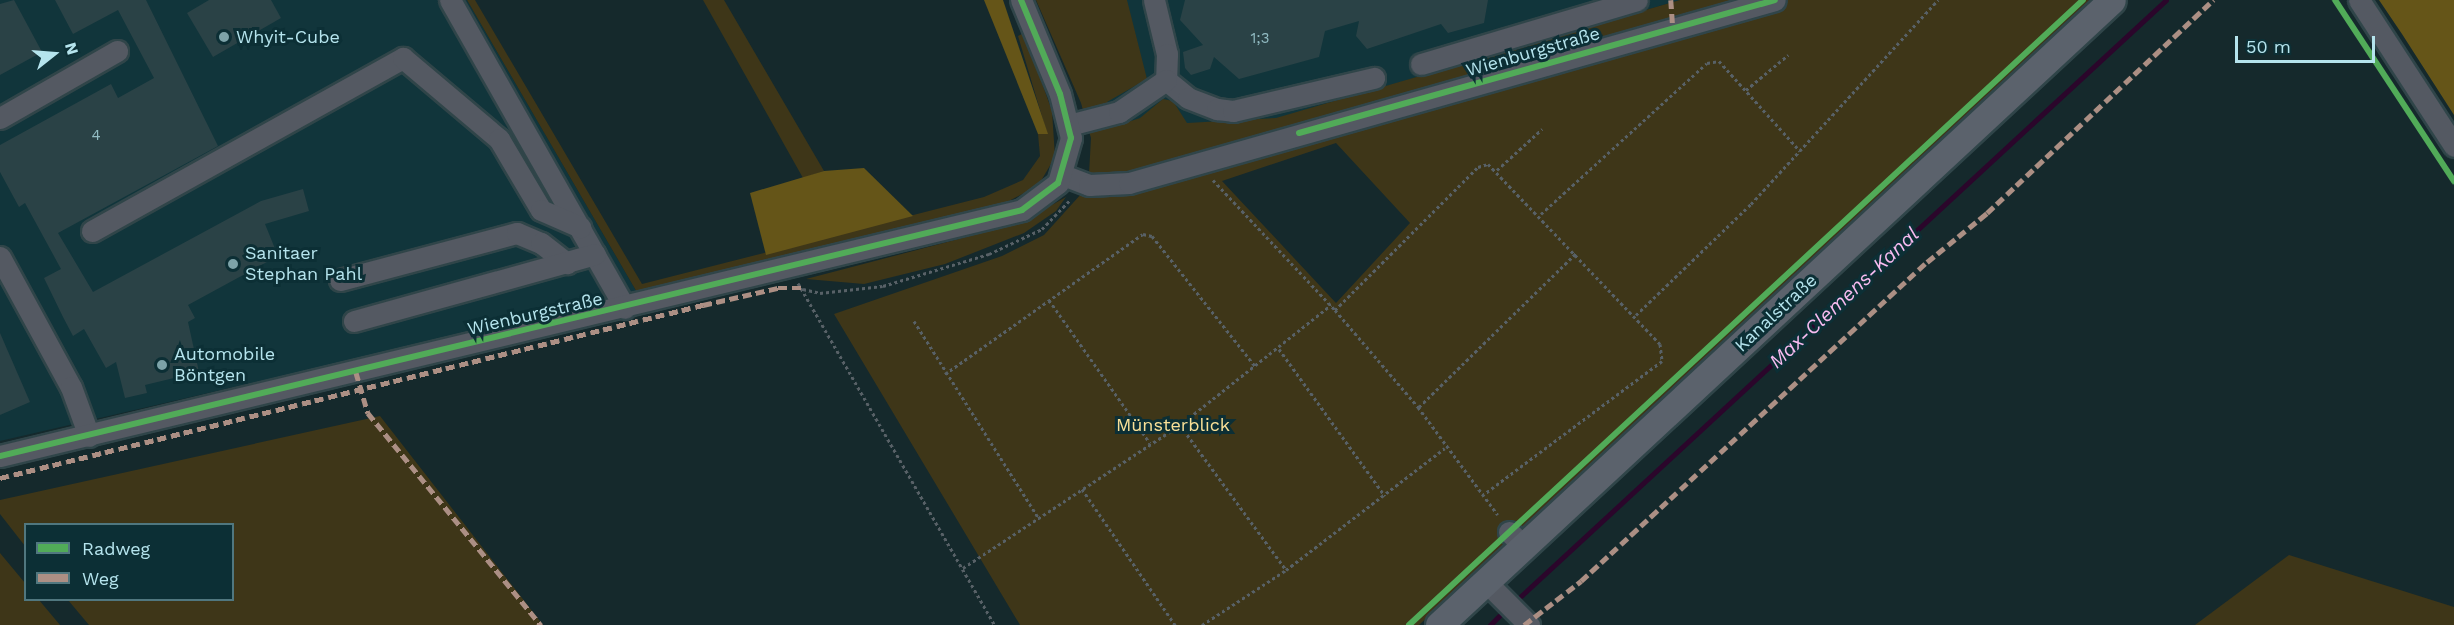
<!DOCTYPE html>
<meta charset="utf-8">
<style>
body{margin:0}
#map{position:relative;width:2454px;height:625px;overflow:hidden;background:#15292c;font-family:"Work Sans",sans-serif}
div>[style]{position:absolute}
[style*='--x']{left:calc(var(--x)*1px);top:calc(var(--y)*1px);width:calc(var(--w)*1px);rotate:calc(var(--a)*1deg)}
.built>*{inset:0;background:#11353b}
.green>*{inset:0;background:#3e3618}
.forest>*{inset:0;background:#655518}
.stream>*{height:5px;margin:-2.5px;padding:0 2.5px;transform-origin:2.5px;border-radius:2.5px;background:#2b062b}
.building>*{inset:0;background:#2a4246}
.path>*{height:3px;margin-top:-1.5px;transform-origin:0;background:repeating-linear-gradient(90deg,#586167 0 3px,transparent 0 6px)}
.roads{filter:drop-shadow(2px 0 #304549) drop-shadow(-2px 0 #304549) drop-shadow(0 2px #304549) drop-shadow(0 -2px #304549)}
.minor>*{height:21px;margin:-10.5px;padding:0 10.5px;transform-origin:10.5px;border-radius:10.5px;background:#545962}
.major>*{height:27px;margin:-13.5px;padding:0 13.5px;transform-origin:13.5px;border-radius:13.5px;background:#5b626c}
.quiet>*{height:4.5px;margin-top:-2.25px;transform-origin:0;background:repeating-linear-gradient(90deg,#ac8f84 0 9px,transparent 0 13.5px)}
.cycleway>*{height:6px;margin:-3px;padding:0 3px;transform-origin:3px;border-radius:3px;background:#51ab58}
.dots>*{width:16px;height:16px;translate:-50% -50%;box-sizing:border-box;border:3px solid #0c2f35;border-radius:50%}
span{translate:-50% -50%;white-space:nowrap;text-align:center;line-height:1.15;-webkit-text-stroke:6px #0c2f35;paint-order:stroke}
.number-label{font-size:15px;color:#92bcc3}
.number-label span{-webkit-text-stroke-width:0}
.poi-label{font-size:18px;color:#b5e4ed}
.left{translate:0 -50%;text-align:left}
.street-label{font-size:18px;color:#b5e4ed}
.park-label{font-size:18px;color:#fae097}
.water-label{font-size:20px;color:#f7bbf0;font-style:italic}
.legend{position:absolute;left:24px;top:523px;width:210px;height:78px;box-sizing:border-box;background:#0c2f35;border:2px solid #50777f;margin:0;padding:8px 10px;list-style:none;font-size:18px;color:#b5e4ed}
.legend li{display:flex;align-items:center;gap:12px;height:30px}
.legend b{width:30px;border:2px solid #50777f}
.north{position:absolute;left:24px;top:24px;width:60px;height:60px;-webkit-text-stroke:4px #0c2f35;paint-order:stroke;rotate:73deg;font-size:16px;font-weight:700;line-height:24px;text-align:center;color:#b5e4ed}
.north::after{content:'';display:block;margin:auto;width:21px;height:27px;background:#b5e4ed;clip-path:polygon(50% 0,100% 100%,50% 72%,0 100%)}
.scale{position:absolute;left:2235px;top:36px;width:140px;height:27px;box-sizing:border-box;border:3px solid #b5e4ed;border-top:0;padding-left:8px;font-size:18px;line-height:21px;white-space:nowrap;color:#b5e4ed;-webkit-text-stroke:4px #0c2f35;paint-order:stroke}
</style>
<div id="map">
<div class="built">
<i style="clip-path:polygon(0 0,467px 0,638px 294px,0 441px)"></i>
<i style="clip-path:polygon(1055px 0,1680px 0,1136px 160px)"></i>
</div>
<div class="green">
<i style="clip-path:polygon(467px 0,475px 0,642px 284px,984px 197px,1023px 180px,1040px 156px,1038px 134px,1047px 133px,1018px 36px,1024px 33px,1052px 111px,1055px 157px,1038px 186px,999px 206px,638px 294px)"></i>
<i style="clip-path:polygon(703px 0,724px 0,824px 171px,803px 178px)"></i>
<i style="clip-path:polygon(evenodd,1036px 0,1127px 0,1147px 79px,1107px 102px,1119px 125px,1140px 118px,1163px 99px,1173px 101px,1187px 123px,1276px 118px,1680px 0,2091px 0,1419px 625px,1020px 625px,834px 314px,1002px 256px,1044px 235px,1082px 193px,1138px 192px,1139px 170px,1089px 174px,1091px 138px,1081px 103px,1036px 0,1336px 143px,1410px 223px,1336px 303px,1222px 181px,1336px 143px)"></i>
<i style="clip-path:polygon(1066px 197px,1056px 211px,1024px 233px,945px 264px,864px 284px,806px 279px,1020px 223px)"></i>
<i style="clip-path:polygon(380px 416px,543px 625px,89px 625px,68px 600px,232px 600px,232px 524px,26px 524px,25px 546px,0 514px,0 500px)"></i>
<i style="clip-path:polygon(0 553px,25px 583px,26px 600px,39px 600px,60px 625px,0 625px)"></i>
<i style="clip-path:polygon(2289px 555px,2454px 607px,2454px 625px,2195px 625px)"></i>
</div>
<div class="forest">
<i style="clip-path:polygon(984px 0,1003px 0,1048px 134px,1038px 134px)"></i>
<i style="clip-path:polygon(2379px 0,2454px 0,2454px 115px,2402px 34px)"></i>
<i style="clip-path:polygon(864px 168px,913px 216px,766px 255px,750px 193px,824px 171px)"></i>
</div>
<div class="stream">
<i style="--x:1521;--y:596;--w:878;--a:-42.74"></i>
<i style="--x:1490;--y:625;--w:13;--a:-45"></i>
</div>
<div class="building">
<i style="clip-path:polygon(14px 0,42px 52px,0 75px,0 4px)"></i>
<i style="clip-path:polygon(55px 0,146px 0,218px 146px,58px 233px,93px 292px,261px 201px,303px 189px,309px 211px,265px 224px,278px 256px,188px 305px,195px 318px,188px 322px,199px 372px,145px 385px,147px 393px,125px 398px,116px 362px,106px 368px,84px 329px,73px 336px,63px 317px,44px 278px,61px 269px,25px 203px,19px 207px,0 172px,0 145px,111px 84px,118px 98px,154px 78px,118px 10px,73px 34px)"></i>
<i style="clip-path:polygon(209px 0,271px 0,281px 18px,213px 57px,187px 13px)"></i>
<i style="clip-path:polygon(1185px 0,1488px 0,1484px 23px,1448px 33px,1441px 24px,1367px 49px,1356px 36px,1359px 21px,1325px 31px,1319px 57px,1239px 79px,1214px 57px,1210px 69px,1191px 75px,1185px 68px,1183px 52px,1203px 45px,1180px 20px)"></i>
<i style="clip-path:polygon(0 333px,30px 402px,0 415px)"></i>
</div>
<div class="path">
<i style="--x:1746;--y:90;--w:55;--a:-39.8"></i>
<i style="--x:1497;--y:170;--w:61;--a:-42.3"></i>
<i style="--x:1213;--y:180;--w:178;--a:46.8"></i>
<i style="--x:1335;--y:310;--w:128;--a:49.4"></i>
<i style="--x:1418;--y:407;--w:134;--a:53.5"></i>
<i style="--x:1541;--y:214;--w:224;--a:-42.3"></i>
<i style="--x:1707;--y:63;--w:12;--a:-9"></i>
<i style="--x:1719;--y:61;--w:121;--a:48"></i>
<i style="--x:798;--y:283;--w:395;--a:60.1"></i>
<i style="--x:803;--y:289;--w:17;--a:13"></i>
<i style="--x:820;--y:293;--w:63;--a:-6.3"></i>
<i style="--x:883;--y:286;--w:111;--a:-16.8"></i>
<i style="--x:989;--y:254;--w:59;--a:-25.3"></i>
<i style="--x:1042;--y:229;--w:40;--a:-46"></i>
<i style="--x:1049;--y:300;--w:175;--a:54.8"></i>
<i style="--x:1335;--y:310;--w:202;--a:-45"></i>
<i style="--x:1478;--y:167;--w:10;--a:-17"></i>
<i style="--x:1488;--y:164;--w:249;--a:46.3"></i>
<i style="--x:1660;--y:344;--w:17;--a:83"></i>
<i style="--x:1662;--y:361;--w:224;--a:143.2"></i>
<i style="--x:1636;--y:315;--w:160;--a:-44"></i>
<i style="--x:1751;--y:204;--w:277;--a:-47.5"></i>
<i style="--x:914;--y:321;--w:234;--a:57.7"></i>
<i style="--x:1279;--y:349;--w:181;--a:54.2"></i>
<i style="--x:945;--y:374;--w:242;--a:-35.3"></i>
<i style="--x:1143;--y:234;--w:9;--a:13"></i>
<i style="--x:1152;--y:236;--w:166;--a:51.6"></i>
<i style="--x:1419;--y:407;--w:220;--a:-44.4"></i>
<i style="--x:1180;--y:425;--w:180;--a:53.8"></i>
<i style="--x:1082;--y:489;--w:165;--a:55.6"></i>
<i style="--x:963;--y:568;--w:260;--a:-33.4"></i>
<i style="--x:1180;--y:425;--w:193;--a:-38.5"></i>
<i style="--x:1202;--y:625;--w:100;--a:-33.2"></i>
<i style="--x:1286;--y:570;--w:200;--a:-37.5"></i>
</div>
<div class="roads">
<div class="minor">
<i style="--x:450;--y:0;--w:354;--a:60.4"></i>
<i style="--x:1154;--y:0;--w:56;--a:76.5"></i>
<i style="--x:1167;--y:54;--w:26;--a:92"></i>
<i style="--x:1166;--y:80;--w:28;--a:39"></i>
<i style="--x:1188;--y:98;--w:31;--a:21"></i>
<i style="--x:1217;--y:109;--w:16;--a:7"></i>
<i style="--x:1233;--y:111;--w:145;--a:-13.2"></i>
<i style="--x:2359;--y:0;--w:174;--a:56.9"></i>
<i style="--x:1421;--y:64;--w:225;--a:-16.5"></i>
<i style="--x:0;--y:118;--w:135;--a:-29.8"></i>
<i style="--x:1069;--y:125;--w:52;--a:-14.6"></i>
<i style="--x:1119;--y:112;--w:57;--a:-34.2"></i>
<i style="--x:1063;--y:175;--w:28;--a:21"></i>
<i style="--x:1089;--y:185;--w:40;--a:-2.9"></i>
<i style="--x:1129;--y:183;--w:671;--a:-15.82"></i>
<i style="--x:92;--y:231;--w:356;--a:-29.1"></i>
<i style="--x:403;--y:58;--w:126;--a:40.2"></i>
<i style="--x:499;--y:139;--w:82;--a:59.4"></i>
<i style="--x:541;--y:210;--w:43;--a:23.6"></i>
<i style="--x:0;--y:257;--w:148;--a:61.4"></i>
<i style="--x:71;--y:387;--w:52;--a:69.8"></i>
<i style="--x:340;--y:280;--w:183;--a:-14.9"></i>
<i style="--x:517;--y:233;--w:26;--a:23"></i>
<i style="--x:541;--y:243;--w:33;--a:38"></i>
<i style="--x:354;--y:321;--w:250;--a:-15.5"></i>
<i style="--x:0;--y:456;--w:1051;--a:-13.53"></i>
<i style="--x:1022;--y:210;--w:45;--a:-36.9"></i>
<i style="--x:1058;--y:183;--w:47;--a:-73.9"></i>
<i style="--x:1071;--y:138;--w:45;--a:-104"></i>
<i style="--x:1060;--y:94;--w:102;--a:-112.5"></i>
<i style="--x:1509;--y:532;--w:21;--a:43"></i>
<i style="--x:1486;--y:582;--w:61;--a:45"></i>
</div>
<div class="major">
<i style="--x:1439;--y:625;--w:918;--a:-42.88"></i>
</div>
</div>
<div class="quiet">
<i style="--x:1671;--y:0;--w:29;--a:86"></i>
<i style="--x:356;--y:372;--w:43;--a:73.7"></i>
<i style="--x:368;--y:413;--w:274;--a:50.8"></i>
<i style="--x:0;--y:478;--w:724;--a:-13.83"></i>
<i style="--x:703;--y:305;--w:77;--a:-12.8"></i>
<i style="--x:778;--y:288;--w:24;--a:0"></i>
<i style="--x:1524;--y:625;--w:72;--a:-37.7"></i>
<i style="--x:1581;--y:581;--w:471;--a:-42.7"></i>
<i style="--x:1927;--y:262;--w:77;--a:-39.2"></i>
<i style="--x:1987;--y:213;--w:311;--a:-43.3"></i>
</div>
<div class="cycleway">
<i style="--x:2335;--y:0;--w:217;--a:56.7"></i>
<i style="--x:1299;--y:133;--w:494;--a:-15.6"></i>
<i style="--x:0;--y:456;--w:1051;--a:-13.53"></i>
<i style="--x:1022;--y:210;--w:45;--a:-36.9"></i>
<i style="--x:1058;--y:183;--w:47;--a:-73.9"></i>
<i style="--x:1071;--y:138;--w:45;--a:-104"></i>
<i style="--x:1060;--y:94;--w:102;--a:-112.5"></i>
<i style="--x:1409;--y:625;--w:919;--a:-42.84"></i>
</div>
<div class="dots">
<i style="left:224px;top:37px;background:#7da3a9"></i>
<i style="left:233px;top:264px;background:#7da3a9"></i>
<i style="left:162px;top:365px;background:#7da3a9"></i>
</div>
<div class="number-label">
<span style="left:1260px;top:39px">1;3</span>
<span style="left:96px;top:136px">4</span>
</div>
<div class="poi-label">
<span class="left" style="left:236px;top:37px">Whyit-Cube</span>
<span class="left" style="left:245px;top:264px">Sanitaer<br>Stephan Pahl</span>
<span class="left" style="left:174px;top:365px">Automobile<br>Böntgen</span>
</div>
<div class="street-label">
<span style="left:1533px;top:52px;rotate:-16deg">Wienburgstraße</span>
<span style="left:1776px;top:313px;rotate:-43deg">Kanalstraße</span>
<span style="left:535px;top:314px;rotate:-13deg">Wienburgstraße</span>
</div>
<div class="park-label">
<span style="left:1173px;top:425px">Münsterblick</span>
</div>
<div class="water-label">
<span style="left:1844px;top:298px;rotate:-43deg">Max-Clemens-Kanal</span>
</div>
<ul class="legend">
<li><b style="height:8px;background:#51ab58"></b>Radweg</li>
<li><b style="height:8px;background:#ac8f84"></b>Weg</li>
</ul>
<div class="north">N</div>
<div class="scale">50 m</div>
</div>
